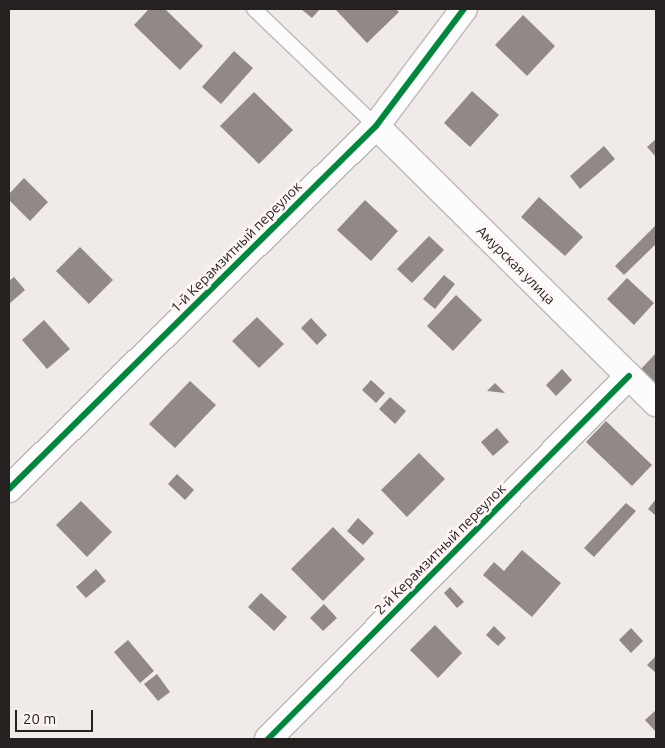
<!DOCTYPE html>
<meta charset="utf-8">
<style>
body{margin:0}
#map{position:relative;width:665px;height:748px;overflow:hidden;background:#f0eae8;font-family:Ubuntu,sans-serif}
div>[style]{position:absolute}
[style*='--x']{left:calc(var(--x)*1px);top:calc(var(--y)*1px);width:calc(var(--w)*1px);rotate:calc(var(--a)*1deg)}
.building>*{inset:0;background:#918987}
.roads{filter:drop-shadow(1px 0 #bebab9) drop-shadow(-1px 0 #bebab9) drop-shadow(0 1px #bebab9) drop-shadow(0 -1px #bebab9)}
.service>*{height:14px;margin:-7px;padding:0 7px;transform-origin:7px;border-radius:7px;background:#fdfcfc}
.minor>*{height:26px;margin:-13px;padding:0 13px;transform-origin:13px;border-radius:13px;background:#fdfcfc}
.cycleway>*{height:6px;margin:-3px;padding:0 3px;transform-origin:3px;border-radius:3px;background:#00873e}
span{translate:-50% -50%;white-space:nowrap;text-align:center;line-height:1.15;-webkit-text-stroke:5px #fef6f5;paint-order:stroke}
.street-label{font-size:14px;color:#262121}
.frame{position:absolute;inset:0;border:10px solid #262121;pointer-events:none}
.scale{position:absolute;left:15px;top:710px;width:78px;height:22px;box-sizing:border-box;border:2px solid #262121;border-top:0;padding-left:6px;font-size:15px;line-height:18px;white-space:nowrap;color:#262121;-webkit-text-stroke:4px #fef6f5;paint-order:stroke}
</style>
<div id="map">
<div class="building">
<i style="clip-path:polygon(149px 9px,165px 9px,203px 46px,180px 70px,134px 25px)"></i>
<i style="clip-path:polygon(301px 9px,320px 9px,312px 18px)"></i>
<i style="clip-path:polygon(335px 9px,396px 9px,399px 12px,367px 43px)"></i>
<i style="clip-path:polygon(523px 15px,555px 46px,527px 76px,495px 45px)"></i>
<i style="clip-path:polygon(234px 51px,253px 68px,221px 104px,202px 87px)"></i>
<i style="clip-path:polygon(472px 91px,499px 115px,470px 147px,444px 123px)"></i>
<i style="clip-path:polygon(254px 92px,293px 130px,259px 164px,220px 126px)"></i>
<i style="clip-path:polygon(656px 139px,656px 157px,647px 147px)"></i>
<i style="clip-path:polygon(604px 146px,615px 159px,580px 189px,570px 176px)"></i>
<i style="clip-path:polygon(24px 178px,48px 202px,30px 221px,9px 200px,9px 194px)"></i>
<i style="clip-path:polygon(539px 197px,583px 237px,565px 256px,521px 217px)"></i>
<i style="clip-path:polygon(365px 200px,398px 231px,371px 261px,337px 230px)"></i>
<i style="clip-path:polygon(656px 225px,656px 244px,624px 275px,615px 266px)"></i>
<i style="clip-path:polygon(429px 236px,444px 250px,412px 283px,397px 269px)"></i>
<i style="clip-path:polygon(80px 247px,113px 280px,89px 304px,56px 271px)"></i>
<i style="clip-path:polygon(444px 275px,455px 284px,435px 309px,423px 299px)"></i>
<i style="clip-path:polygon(14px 277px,25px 290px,9px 304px,9px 281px)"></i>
<i style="clip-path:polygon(627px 278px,654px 303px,634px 325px,607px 299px)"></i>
<i style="clip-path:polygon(456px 295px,482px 320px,453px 351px,427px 326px)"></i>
<i style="clip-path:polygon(257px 317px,284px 344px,259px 368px,232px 341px)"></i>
<i style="clip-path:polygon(311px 318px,327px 335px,317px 345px,301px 328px)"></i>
<i style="clip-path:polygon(44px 320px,70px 349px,47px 369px,22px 340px)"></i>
<i style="clip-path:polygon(656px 353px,656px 383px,641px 369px)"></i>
<i style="clip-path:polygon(562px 369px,572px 380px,556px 396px,546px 385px)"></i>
<i style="clip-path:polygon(371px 380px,385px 393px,376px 403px,362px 390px)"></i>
<i style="clip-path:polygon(190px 381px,216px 405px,175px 448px,149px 424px)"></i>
<i style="clip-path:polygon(495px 383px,505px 393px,487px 391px)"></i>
<i style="clip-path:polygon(390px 397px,406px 411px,395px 424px,379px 409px)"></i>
<i style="clip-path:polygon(606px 421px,652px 465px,632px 486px,586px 442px)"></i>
<i style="clip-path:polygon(497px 428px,509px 442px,493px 456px,481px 442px)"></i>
<i style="clip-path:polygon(419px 453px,445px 479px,407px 517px,381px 490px)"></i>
<i style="clip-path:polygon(177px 474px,194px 490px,185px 500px,168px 484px)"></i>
<i style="clip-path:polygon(656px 499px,656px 516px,648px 509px)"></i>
<i style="clip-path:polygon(81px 501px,112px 532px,87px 557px,56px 525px)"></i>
<i style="clip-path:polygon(626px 503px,636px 511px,594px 557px,584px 548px)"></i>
<i style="clip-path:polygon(358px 518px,374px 533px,363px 545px,347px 531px)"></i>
<i style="clip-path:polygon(333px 527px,365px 559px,323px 601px,291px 569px)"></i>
<i style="clip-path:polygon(522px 550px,561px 583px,532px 617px,483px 575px,494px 562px,504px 571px)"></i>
<i style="clip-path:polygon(96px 569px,106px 581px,86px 598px,76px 587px)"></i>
<i style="clip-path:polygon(450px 587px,464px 602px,457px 608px,444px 593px)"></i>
<i style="clip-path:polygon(261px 593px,287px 617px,274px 631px,248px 607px)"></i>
<i style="clip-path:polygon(324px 604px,337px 618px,323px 631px,310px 618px)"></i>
<i style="clip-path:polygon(435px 625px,462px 653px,438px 678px,410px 650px)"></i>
<i style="clip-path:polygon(494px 626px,506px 638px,498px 646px,486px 635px)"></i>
<i style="clip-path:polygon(631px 628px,643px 641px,631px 653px,619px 640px)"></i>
<i style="clip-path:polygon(128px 640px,154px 671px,140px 683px,114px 652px)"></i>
<i style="clip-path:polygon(656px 656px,656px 673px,647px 665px)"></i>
<i style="clip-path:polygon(157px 674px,170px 692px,158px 701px,144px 684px)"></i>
<i style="clip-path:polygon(656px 710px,656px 732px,645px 720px)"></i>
</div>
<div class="roads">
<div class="service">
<i style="--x:254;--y:9;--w:169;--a:43.8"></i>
</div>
<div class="minor">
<i style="--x:376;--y:126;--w:394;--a:44.7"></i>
<i style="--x:9;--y:489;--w:516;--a:-44.69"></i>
<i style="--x:376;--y:126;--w:146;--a:-53.1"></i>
<i style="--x:268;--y:739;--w:512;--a:-45.16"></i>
</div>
</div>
<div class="cycleway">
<i style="--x:9;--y:489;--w:516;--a:-44.69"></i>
<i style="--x:376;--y:126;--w:146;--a:-53.1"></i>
<i style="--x:268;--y:739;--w:512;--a:-45.16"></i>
</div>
<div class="street-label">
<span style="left:236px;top:247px;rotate:-45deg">1-й Керамзитный переулок</span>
<span style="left:516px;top:265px;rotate:45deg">Амурская улица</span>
<span style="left:440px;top:549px;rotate:-45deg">2-й Керамзитный переулок</span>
</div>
<div class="frame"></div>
<div class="scale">20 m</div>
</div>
